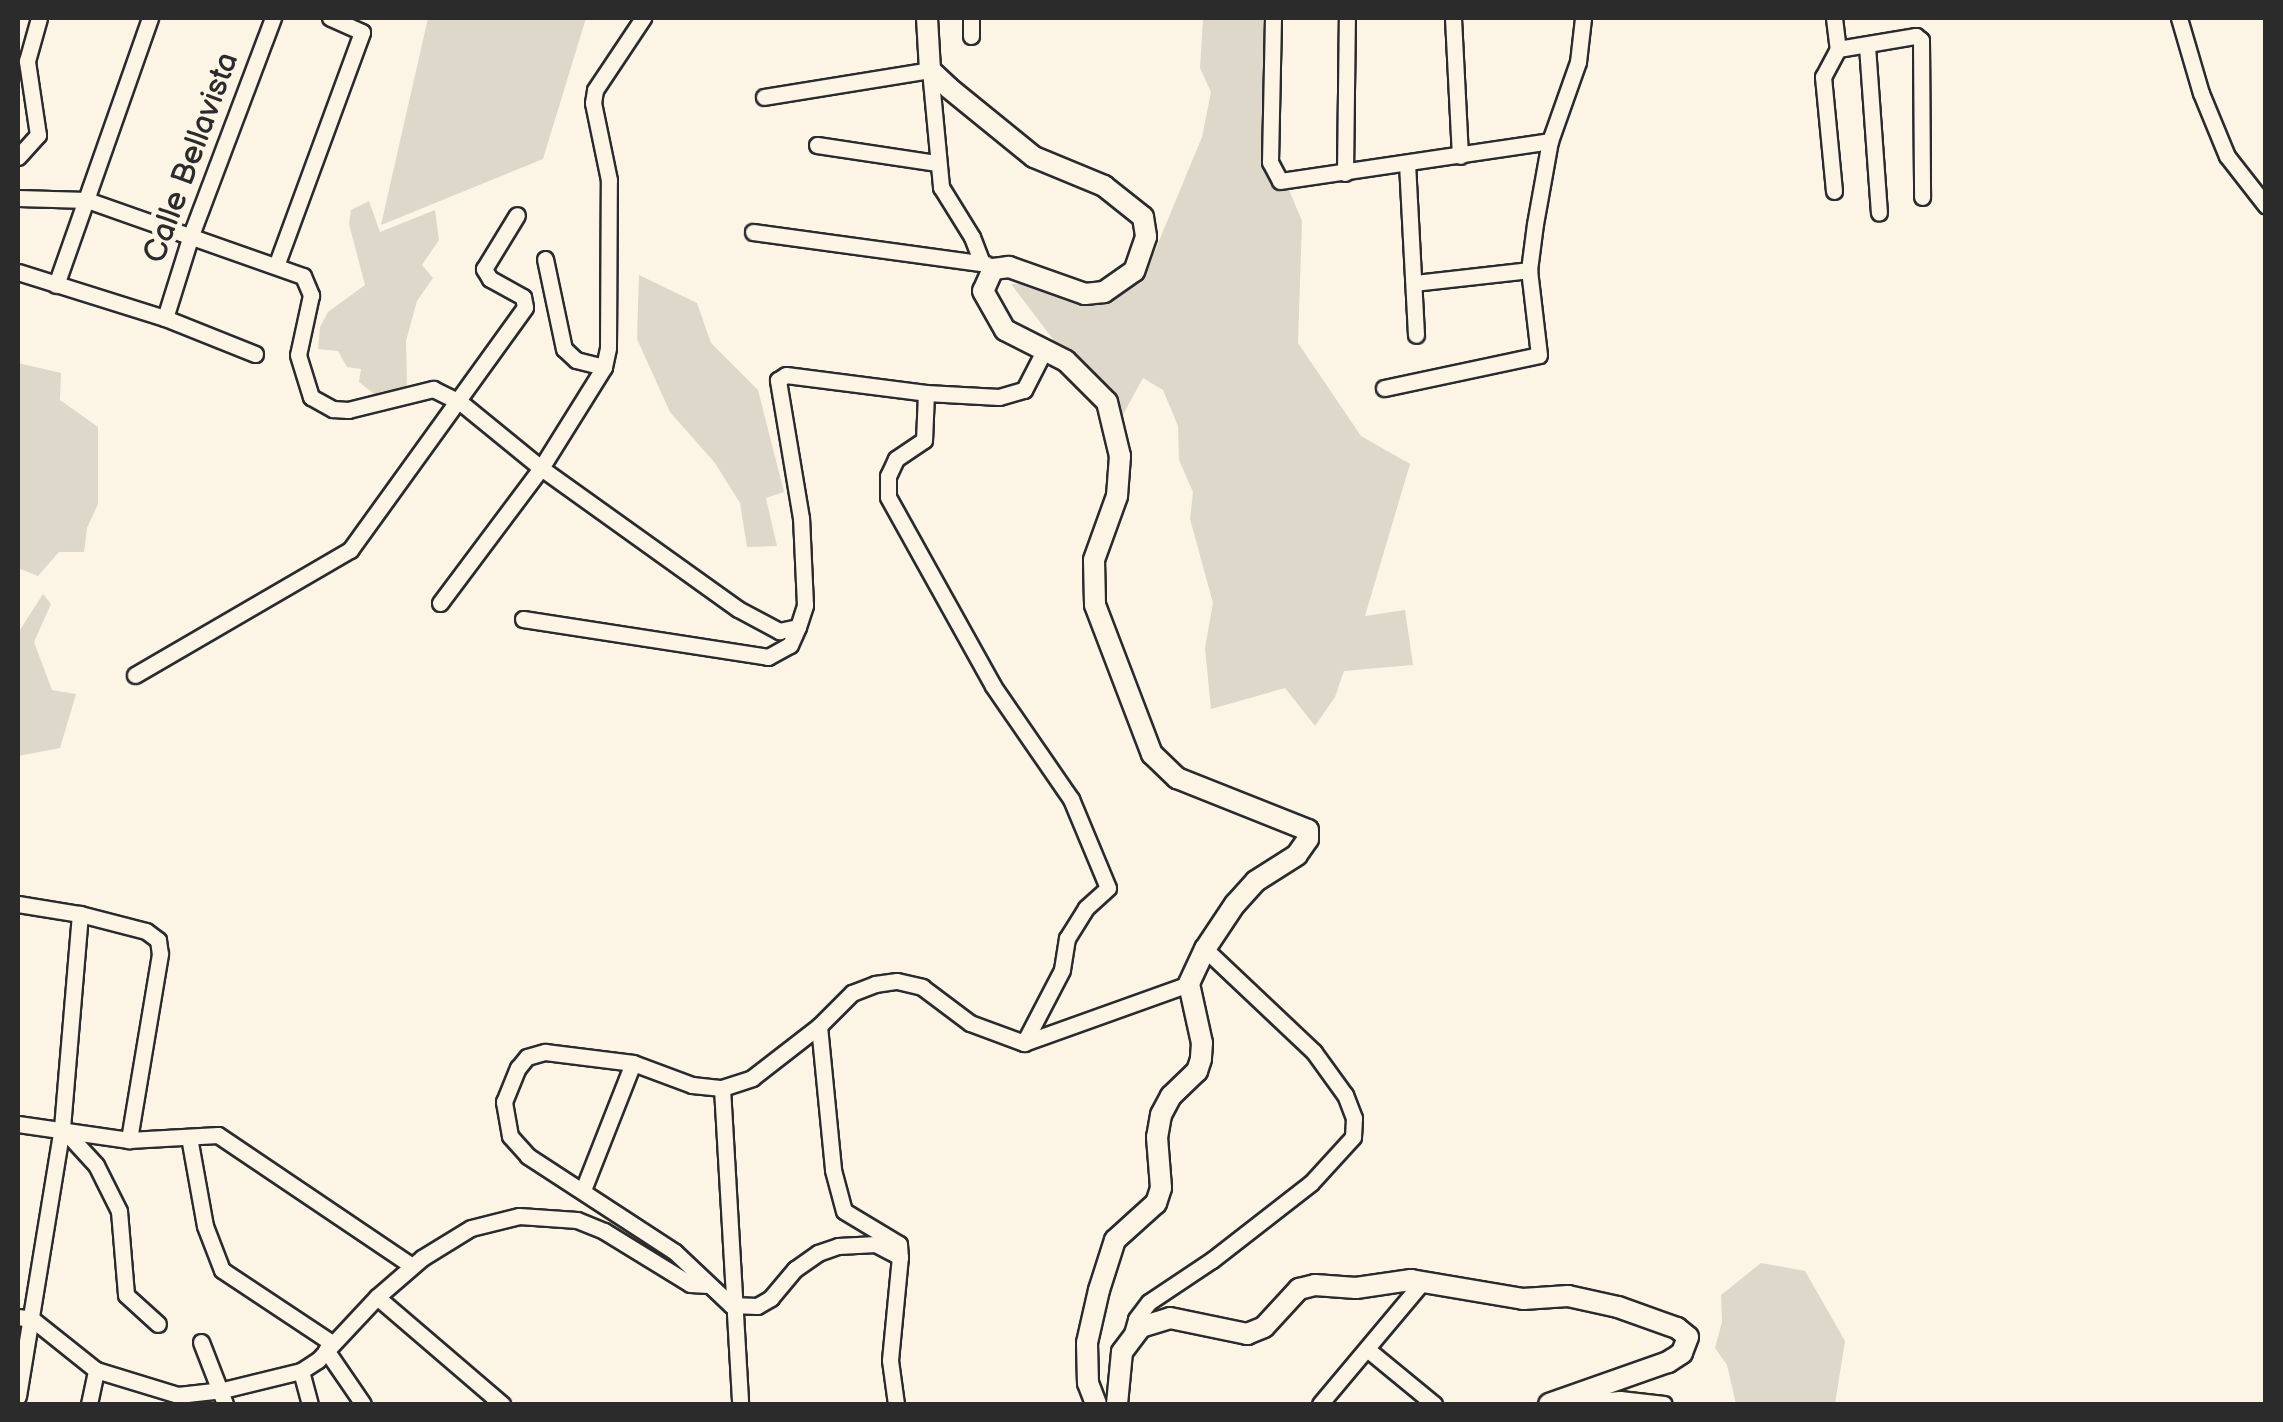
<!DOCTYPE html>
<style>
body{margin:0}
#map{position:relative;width:2283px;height:1422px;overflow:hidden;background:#fcf5e5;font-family:"Balsamiq Sans",sans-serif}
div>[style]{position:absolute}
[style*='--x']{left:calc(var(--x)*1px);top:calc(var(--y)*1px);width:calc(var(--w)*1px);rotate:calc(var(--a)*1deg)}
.green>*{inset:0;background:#ded8ca}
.roads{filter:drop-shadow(2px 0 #2b2b2b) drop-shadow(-2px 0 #2b2b2b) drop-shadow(0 2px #2b2b2b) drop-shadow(0 -2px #2b2b2b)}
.street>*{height:15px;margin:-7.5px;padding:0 7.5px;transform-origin:7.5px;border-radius:7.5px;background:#fcf5e5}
.secondary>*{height:20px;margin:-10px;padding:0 10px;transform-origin:10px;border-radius:10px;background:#fcf5e5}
span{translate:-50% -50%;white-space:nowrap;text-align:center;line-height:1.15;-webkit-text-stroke:10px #fcf5e5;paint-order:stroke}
.street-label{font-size:32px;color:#2b2b2b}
.frame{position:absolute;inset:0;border:20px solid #2b2b2b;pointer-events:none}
</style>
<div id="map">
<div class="green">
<i style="clip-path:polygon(428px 18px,586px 18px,543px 159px,381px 225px)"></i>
<i style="clip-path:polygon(1273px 18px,1272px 149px,1302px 221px,1298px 343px,1361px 436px,1410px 464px,1365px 616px,1405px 610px,1413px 665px,1344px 671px,1335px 697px,1315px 726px,1285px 688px,1211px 709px,1205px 648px,1213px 603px,1190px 519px,1193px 492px,1179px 460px,1178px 426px,1163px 390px,1143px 378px,1120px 420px,1104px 381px,1055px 342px,1011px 284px,1032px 283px,1078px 301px,1097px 303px,1142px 282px,1202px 137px,1211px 92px,1200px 68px,1203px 19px)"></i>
<i style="clip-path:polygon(369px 201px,380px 232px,435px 210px,439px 240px,422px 265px,433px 278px,417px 301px,406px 341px,407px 387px,402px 393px,378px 397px,359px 382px,361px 369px,347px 367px,338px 351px,318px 349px,320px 327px,328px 312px,365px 285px,349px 224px,351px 210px)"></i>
<i style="clip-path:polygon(639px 275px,697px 303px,711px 343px,758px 390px,784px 492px,766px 498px,777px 546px,747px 547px,740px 503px,715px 463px,670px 412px,637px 339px)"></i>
<i style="clip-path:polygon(18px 363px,61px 373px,60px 400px,98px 427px,98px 504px,87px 528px,84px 552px,59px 552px,38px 576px,18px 568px)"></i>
<i style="clip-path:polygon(43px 594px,51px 604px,34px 642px,52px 690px,76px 694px,60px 748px,18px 756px,18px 633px)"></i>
<i style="clip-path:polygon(1761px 1263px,1805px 1271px,1845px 1341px,1835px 1404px,1736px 1404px,1727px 1365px,1715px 1348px,1722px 1322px,1721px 1295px)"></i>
</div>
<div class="roads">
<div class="street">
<i style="--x:1273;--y:18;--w:144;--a:91.2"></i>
<i style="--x:1270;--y:162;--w:21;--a:62"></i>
<i style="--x:1280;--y:181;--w:273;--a:-8.4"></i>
<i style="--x:1453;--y:18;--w:138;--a:87.1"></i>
<i style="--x:1834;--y:18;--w:31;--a:83"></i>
<i style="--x:1838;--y:49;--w:79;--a:-9.5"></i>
<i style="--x:1916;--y:36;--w:6;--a:39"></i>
<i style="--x:1921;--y:40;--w:157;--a:89.6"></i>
<i style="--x:2179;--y:18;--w:78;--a:73.7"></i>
<i style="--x:2201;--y:93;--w:68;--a:67.6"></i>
<i style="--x:2227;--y:156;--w:63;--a:52"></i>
<i style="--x:971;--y:36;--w:18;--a:-90"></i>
<i style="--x:1867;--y:46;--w:167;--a:85.9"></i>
<i style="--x:764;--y:97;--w:168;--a:-9.2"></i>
<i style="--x:930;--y:70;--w:118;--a:84.6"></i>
<i style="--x:941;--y:187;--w:59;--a:58.2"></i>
<i style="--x:972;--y:237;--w:26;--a:69"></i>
<i style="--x:817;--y:145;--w:120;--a:8.6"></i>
<i style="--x:18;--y:157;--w:30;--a:-48"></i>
<i style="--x:38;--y:135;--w:75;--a:-98.5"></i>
<i style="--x:27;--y:61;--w:45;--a:-74.4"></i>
<i style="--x:1407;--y:163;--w:172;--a:87"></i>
<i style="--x:1345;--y:173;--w:155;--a:-89.3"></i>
<i style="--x:1834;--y:191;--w:115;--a:-95.5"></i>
<i style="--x:1823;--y:77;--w:32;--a:-62"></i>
<i style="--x:18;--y:198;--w:69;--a:1.7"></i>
<i style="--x:87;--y:200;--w:229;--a:19.4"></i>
<i style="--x:303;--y:276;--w:21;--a:67"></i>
<i style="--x:311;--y:295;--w:61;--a:102.2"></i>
<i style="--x:298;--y:355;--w:44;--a:72.8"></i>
<i style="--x:311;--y:397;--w:25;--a:29"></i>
<i style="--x:333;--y:409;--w:15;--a:4"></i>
<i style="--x:348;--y:410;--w:88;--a:-13.9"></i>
<i style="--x:433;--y:389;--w:30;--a:26"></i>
<i style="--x:460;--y:402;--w:104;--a:39.2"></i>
<i style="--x:541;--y:468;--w:242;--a:35.6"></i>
<i style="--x:738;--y:609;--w:47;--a:28.2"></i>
<i style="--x:779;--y:631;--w:19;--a:-12"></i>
<i style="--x:798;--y:627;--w:23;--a:-72"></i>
<i style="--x:805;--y:605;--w:87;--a:-92.6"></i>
<i style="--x:801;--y:518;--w:140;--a:-99.5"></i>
<i style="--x:778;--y:380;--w:9;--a:-32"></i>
<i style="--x:786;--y:375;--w:141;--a:7.3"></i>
<i style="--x:926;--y:393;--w:73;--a:3.1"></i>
<i style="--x:999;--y:397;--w:26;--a:-16"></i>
<i style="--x:1024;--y:390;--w:46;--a:-62.9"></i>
<i style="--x:753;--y:232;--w:235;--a:7.8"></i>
<i style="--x:276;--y:266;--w:249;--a:-69.8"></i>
<i style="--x:362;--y:32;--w:35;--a:-156"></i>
<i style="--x:18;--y:272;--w:154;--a:17.4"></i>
<i style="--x:165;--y:318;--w:97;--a:21.8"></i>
<i style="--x:1414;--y:283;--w:116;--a:-6.4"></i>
<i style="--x:56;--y:285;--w:283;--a:-70.6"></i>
<i style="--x:165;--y:318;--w:87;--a:-72.6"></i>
<i style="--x:191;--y:235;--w:232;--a:-69.3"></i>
<i style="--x:604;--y:367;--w:19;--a:-78"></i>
<i style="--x:608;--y:348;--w:168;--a:-89.7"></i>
<i style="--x:609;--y:180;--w:79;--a:-101.7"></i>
<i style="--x:593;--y:103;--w:13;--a:-81"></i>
<i style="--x:595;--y:90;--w:87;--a:-56.3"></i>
<i style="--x:1384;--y:388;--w:158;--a:-12"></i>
<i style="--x:1539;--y:355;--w:86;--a:-96.7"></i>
<i style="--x:1529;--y:270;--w:46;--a:-82.6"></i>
<i style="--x:1535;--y:224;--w:84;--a:-79.8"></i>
<i style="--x:1550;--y:141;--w:84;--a:-70.5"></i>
<i style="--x:1578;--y:62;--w:44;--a:-83.5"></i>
<i style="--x:926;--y:393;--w:47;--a:92.4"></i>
<i style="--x:924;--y:440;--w:34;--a:146"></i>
<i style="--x:896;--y:459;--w:19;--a:115"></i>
<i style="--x:888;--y:476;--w:21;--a:90"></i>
<i style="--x:888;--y:497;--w:216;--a:60.9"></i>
<i style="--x:993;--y:686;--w:137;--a:55.4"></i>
<i style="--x:1071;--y:799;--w:96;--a:67.4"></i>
<i style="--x:1108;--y:888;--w:30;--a:138"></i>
<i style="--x:1086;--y:908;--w:36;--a:122"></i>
<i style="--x:1067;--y:938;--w:32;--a:99"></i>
<i style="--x:1062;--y:970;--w:82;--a:117.5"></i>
<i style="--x:440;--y:603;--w:169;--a:-53.2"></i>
<i style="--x:541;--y:468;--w:119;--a:-58"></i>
<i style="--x:604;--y:367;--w:29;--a:-166"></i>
<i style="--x:576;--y:360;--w:16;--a:-137"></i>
<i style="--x:564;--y:349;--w:92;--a:-101.9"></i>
<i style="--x:523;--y:619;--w:248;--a:8.8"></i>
<i style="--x:768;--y:657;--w:25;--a:-29"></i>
<i style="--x:790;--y:645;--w:20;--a:-66"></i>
<i style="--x:135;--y:675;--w:249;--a:-30.2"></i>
<i style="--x:350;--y:550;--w:299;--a:-54.2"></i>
<i style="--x:525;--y:307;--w:10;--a:-101"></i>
<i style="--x:523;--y:297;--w:38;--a:-151"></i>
<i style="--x:490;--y:279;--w:12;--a:-121"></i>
<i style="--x:484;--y:269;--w:63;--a:-58.6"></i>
<i style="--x:18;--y:904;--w:63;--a:9.2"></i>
<i style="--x:80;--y:914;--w:68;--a:14.4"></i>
<i style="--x:146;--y:931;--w:15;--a:37"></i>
<i style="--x:158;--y:940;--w:14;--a:82"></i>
<i style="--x:160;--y:954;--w:189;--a:99.5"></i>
<i style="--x:819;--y:1026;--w:145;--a:84.4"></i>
<i style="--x:833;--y:1170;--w:42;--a:75"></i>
<i style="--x:844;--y:1211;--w:64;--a:31"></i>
<i style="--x:899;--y:1244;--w:13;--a:86"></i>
<i style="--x:722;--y:1088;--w:317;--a:86.7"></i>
<i style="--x:18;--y:1124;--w:112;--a:8.2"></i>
<i style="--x:129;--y:1140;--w:89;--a:-3.2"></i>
<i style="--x:218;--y:1135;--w:234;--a:34"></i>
<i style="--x:62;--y:1128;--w:50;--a:47.4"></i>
<i style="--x:96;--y:1165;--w:51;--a:63.4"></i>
<i style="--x:119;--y:1211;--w:84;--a:85.2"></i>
<i style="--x:126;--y:1295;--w:43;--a:42.2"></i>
<i style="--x:189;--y:1137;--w:90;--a:79.8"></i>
<i style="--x:205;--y:1226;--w:47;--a:68.9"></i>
<i style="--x:222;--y:1270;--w:132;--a:33.6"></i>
<i style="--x:583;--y:1190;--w:136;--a:-68.5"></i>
<i style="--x:377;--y:1297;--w:165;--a:40.6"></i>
<i style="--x:18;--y:1317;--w:14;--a:8"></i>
<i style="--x:32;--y:1319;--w:82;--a:38.6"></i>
<i style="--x:96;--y:1370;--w:86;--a:17"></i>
<i style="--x:178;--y:1395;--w:45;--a:-6.3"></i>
<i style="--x:223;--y:1390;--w:80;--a:-13.7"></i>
<i style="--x:301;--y:1371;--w:20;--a:-33"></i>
<i style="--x:318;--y:1360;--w:86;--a:-46.9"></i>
<i style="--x:377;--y:1297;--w:60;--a:-40.9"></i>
<i style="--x:422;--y:1258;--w:57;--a:-31.5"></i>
<i style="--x:471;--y:1228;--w:49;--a:-14"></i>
<i style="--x:519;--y:1216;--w:58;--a:3.9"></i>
<i style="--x:577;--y:1220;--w:29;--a:22"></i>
<i style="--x:604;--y:1231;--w:101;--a:31.6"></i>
<i style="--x:690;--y:1284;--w:18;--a:3"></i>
<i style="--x:1131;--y:1337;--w:19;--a:-74"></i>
<i style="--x:1136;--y:1319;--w:21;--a:-53"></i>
<i style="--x:1149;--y:1302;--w:76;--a:-33.7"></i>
<i style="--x:1212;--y:1260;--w:125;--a:-37.9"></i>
<i style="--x:1311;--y:1183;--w:62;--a:-47.6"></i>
<i style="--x:1353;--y:1137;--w:19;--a:-87"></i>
<i style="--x:1354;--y:1118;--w:25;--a:-111"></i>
<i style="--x:1345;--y:1095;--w:53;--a:-125.8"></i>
<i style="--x:1314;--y:1052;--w:150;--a:-136.6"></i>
<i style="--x:201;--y:1342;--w:66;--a:68.8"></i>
<i style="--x:1367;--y:1349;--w:87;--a:39.4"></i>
<i style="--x:326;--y:1350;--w:65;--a:55.6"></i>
<i style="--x:301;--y:1371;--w:34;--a:75"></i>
<i style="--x:18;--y:1396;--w:272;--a:-80.7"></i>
<i style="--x:62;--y:1128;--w:215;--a:-85.2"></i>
<i style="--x:89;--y:1404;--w:35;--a:-78"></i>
<i style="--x:896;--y:1404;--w:44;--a:-97.8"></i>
<i style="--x:890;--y:1360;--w:103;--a:-84.5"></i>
<i style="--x:900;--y:1257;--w:27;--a:-152"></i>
<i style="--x:876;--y:1244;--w:38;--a:177"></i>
<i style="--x:838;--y:1246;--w:21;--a:161"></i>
<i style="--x:818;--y:1253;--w:28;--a:145"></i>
<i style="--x:795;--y:1269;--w:38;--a:130"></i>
<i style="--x:771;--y:1298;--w:16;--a:150"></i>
<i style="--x:757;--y:1306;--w:26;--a:-178"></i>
<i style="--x:731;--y:1305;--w:77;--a:-136.6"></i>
<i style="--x:675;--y:1252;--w:176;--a:-146.9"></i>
<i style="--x:528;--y:1156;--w:27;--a:-132"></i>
<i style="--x:510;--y:1136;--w:35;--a:-100"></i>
<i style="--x:504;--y:1102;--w:37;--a:-68"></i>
<i style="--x:518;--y:1068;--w:14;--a:-51"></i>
<i style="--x:527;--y:1057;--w:19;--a:-16"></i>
<i style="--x:545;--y:1052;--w:89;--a:7.1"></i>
<i style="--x:633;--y:1063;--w:63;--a:20.4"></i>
<i style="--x:692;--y:1085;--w:30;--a:6"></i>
<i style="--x:722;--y:1088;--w:32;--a:-18"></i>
<i style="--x:752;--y:1078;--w:85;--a:-37.8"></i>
<i style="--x:819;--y:1026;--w:47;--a:-45"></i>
<i style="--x:852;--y:993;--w:25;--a:-21"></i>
<i style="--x:875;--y:984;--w:22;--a:-8"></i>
<i style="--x:897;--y:981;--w:26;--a:13"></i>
<i style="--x:922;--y:987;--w:60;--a:36.9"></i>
<i style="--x:970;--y:1023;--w:58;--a:20.3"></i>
<i style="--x:1024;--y:1043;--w:175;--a:-19.7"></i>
<i style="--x:1320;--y:1404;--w:162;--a:-50"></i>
<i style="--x:1565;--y:1404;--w:55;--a:-5.2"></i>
<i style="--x:1620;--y:1399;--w:44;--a:6.5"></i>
</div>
<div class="secondary">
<i style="--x:927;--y:18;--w:52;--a:86.7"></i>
<i style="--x:930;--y:70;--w:26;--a:43"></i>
<i style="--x:949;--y:88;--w:109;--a:39.1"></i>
<i style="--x:1034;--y:157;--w:76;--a:22.5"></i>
<i style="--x:1104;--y:186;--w:50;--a:38.5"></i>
<i style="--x:1143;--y:217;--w:20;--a:81"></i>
<i style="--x:1146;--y:237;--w:36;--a:109"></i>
<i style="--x:1134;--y:271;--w:37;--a:145"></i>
<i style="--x:1104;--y:292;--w:19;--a:174"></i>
<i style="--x:1085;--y:294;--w:81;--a:-160.4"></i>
<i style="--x:1009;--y:267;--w:16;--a:173"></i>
<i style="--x:993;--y:269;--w:24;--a:114"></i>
<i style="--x:983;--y:291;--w:45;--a:60.6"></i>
<i style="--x:1005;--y:330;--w:68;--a:26.9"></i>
<i style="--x:1066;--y:361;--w:58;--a:45"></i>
<i style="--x:1107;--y:402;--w:56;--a:76.5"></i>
<i style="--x:1120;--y:456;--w:40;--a:94.3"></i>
<i style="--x:1117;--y:496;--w:68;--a:109.8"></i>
<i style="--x:1094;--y:560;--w:45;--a:88.7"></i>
<i style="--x:1095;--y:605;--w:160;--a:69.1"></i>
<i style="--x:1152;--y:754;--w:35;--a:44"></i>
<i style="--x:1177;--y:778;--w:141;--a:21.7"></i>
<i style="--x:1308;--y:830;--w:9;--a:90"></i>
<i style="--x:1308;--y:839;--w:19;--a:125"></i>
<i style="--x:1297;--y:855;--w:49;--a:147.6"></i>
<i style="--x:1256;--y:881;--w:31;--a:132"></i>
<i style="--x:1235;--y:904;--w:54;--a:123.7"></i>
<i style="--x:1205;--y:949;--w:38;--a:115"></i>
<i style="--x:1189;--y:984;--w:60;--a:77.6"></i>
<i style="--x:1202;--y:1043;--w:16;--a:94"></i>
<i style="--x:1201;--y:1059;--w:13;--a:108"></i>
<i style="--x:1197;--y:1071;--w:36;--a:136"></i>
<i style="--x:1171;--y:1096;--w:21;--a:118"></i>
<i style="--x:1161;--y:1115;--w:22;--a:100"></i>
<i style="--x:1157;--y:1137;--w:51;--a:85.5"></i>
<i style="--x:1161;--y:1188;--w:16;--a:108"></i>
<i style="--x:1156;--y:1203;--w:55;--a:137.9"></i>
<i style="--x:1115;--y:1240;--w:52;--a:107.7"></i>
<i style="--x:1099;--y:1290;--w:54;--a:102.8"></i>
<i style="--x:1087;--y:1343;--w:40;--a:88.6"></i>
<i style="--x:1088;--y:1383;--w:22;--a:69"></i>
<i style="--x:1117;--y:1404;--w:52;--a:-84.5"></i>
<i style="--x:1122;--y:1352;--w:31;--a:-53"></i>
<i style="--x:1141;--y:1327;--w:30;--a:-17"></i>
<i style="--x:1170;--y:1318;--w:79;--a:11.7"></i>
<i style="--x:1247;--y:1334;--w:18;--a:-22"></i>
<i style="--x:1264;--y:1327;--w:52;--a:-47.4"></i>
<i style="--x:1299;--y:1289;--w:16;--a:-14"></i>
<i style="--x:1315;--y:1285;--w:41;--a:4.2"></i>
<i style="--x:1356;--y:1288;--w:56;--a:-8.3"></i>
<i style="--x:1411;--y:1280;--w:114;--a:9.6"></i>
<i style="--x:1523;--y:1299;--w:45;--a:-3.8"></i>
<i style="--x:1568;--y:1296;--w:51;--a:12.4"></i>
<i style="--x:1618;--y:1307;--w:63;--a:19.6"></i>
<i style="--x:1677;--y:1328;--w:14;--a:39"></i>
<i style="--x:1688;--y:1337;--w:17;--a:111"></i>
<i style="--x:1682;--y:1353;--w:17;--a:147"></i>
<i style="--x:1668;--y:1362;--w:126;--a:160.6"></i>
</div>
</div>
<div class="street-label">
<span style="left:192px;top:158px;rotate:-70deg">Calle Bellavista</span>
</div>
<div class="frame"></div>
</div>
